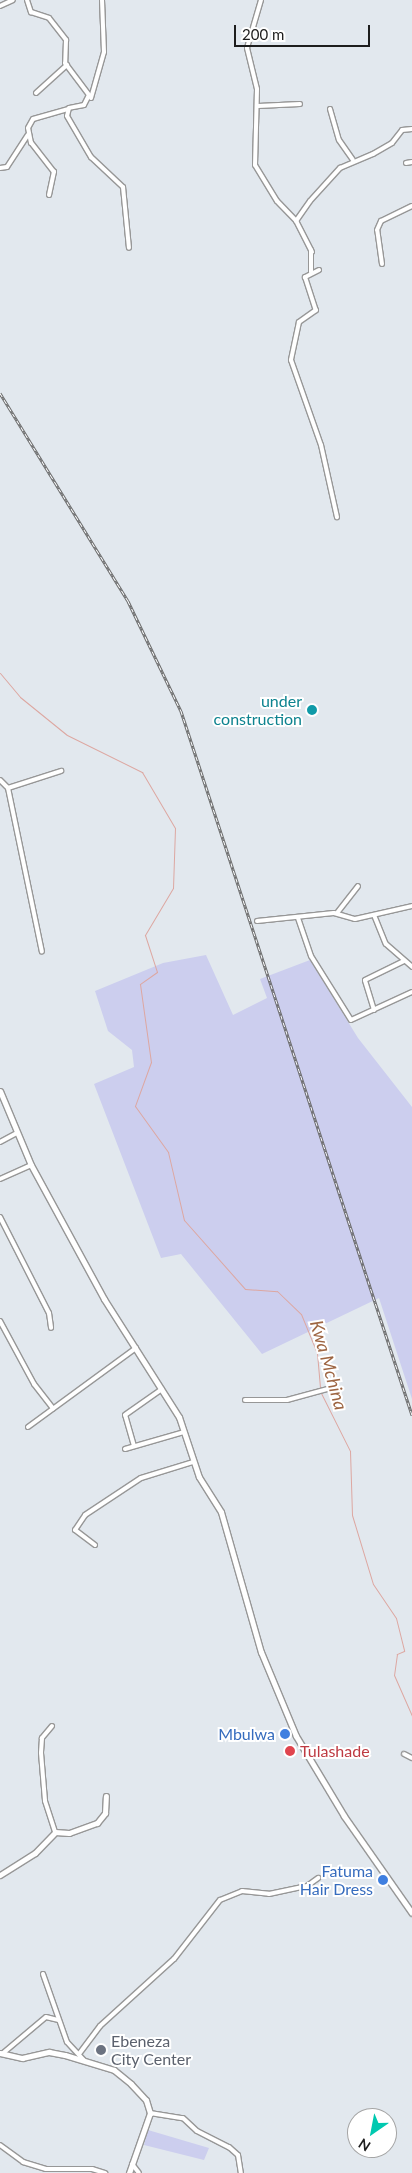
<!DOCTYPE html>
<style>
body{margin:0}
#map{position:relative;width:412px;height:2173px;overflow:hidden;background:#e2e8ee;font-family:Lato,sans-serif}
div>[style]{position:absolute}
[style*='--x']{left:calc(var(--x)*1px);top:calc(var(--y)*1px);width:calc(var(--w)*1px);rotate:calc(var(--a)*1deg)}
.farmland>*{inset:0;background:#ccceee}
.stream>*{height:1px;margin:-0.5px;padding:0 0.5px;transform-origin:0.5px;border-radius:0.5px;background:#dda7a1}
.roads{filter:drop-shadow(1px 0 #979797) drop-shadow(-1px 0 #979797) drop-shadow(0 1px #979797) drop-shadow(0 -1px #979797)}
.minor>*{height:4px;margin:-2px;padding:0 2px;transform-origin:2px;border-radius:2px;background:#fff}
.tertiary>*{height:5px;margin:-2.5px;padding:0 2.5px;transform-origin:2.5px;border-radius:2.5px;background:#fff}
.rail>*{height:3px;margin-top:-1.5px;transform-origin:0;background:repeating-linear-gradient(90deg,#fff 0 4px,#6b6b6b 0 8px);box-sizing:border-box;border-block:1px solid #6b6b6b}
.dots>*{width:14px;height:14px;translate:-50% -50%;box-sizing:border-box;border:2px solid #fff;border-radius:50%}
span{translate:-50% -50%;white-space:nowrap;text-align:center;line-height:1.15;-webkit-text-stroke:4px #fff;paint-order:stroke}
.culture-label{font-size:16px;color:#0d838f}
.right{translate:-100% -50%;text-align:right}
.shop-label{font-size:16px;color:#366cbe}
.health-label{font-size:16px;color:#be3a42}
.left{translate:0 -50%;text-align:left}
.worship-label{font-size:16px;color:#5b616d}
.water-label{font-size:18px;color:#9d6542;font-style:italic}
.north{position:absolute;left:347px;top:2108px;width:50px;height:50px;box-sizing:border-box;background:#fff;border:1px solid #a5a5a5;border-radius:50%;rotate:213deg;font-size:14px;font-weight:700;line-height:20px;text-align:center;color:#1d1d1d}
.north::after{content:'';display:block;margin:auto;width:18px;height:22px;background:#00c9b0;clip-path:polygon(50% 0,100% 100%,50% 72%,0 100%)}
.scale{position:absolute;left:234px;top:25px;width:136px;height:22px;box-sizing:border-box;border:2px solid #1d1d1d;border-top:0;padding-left:6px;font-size:15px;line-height:18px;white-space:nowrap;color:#1d1d1d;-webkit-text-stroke:4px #fff;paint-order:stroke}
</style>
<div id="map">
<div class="farmland">
<i style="clip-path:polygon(206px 955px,233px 1015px,267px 998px,260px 979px,310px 960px,358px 1038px,412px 1107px,412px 1399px,379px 1298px,262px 1354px,181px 1254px,161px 1258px,94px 1084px,134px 1067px,132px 1050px,108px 1031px,95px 991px,163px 963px)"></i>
<i style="clip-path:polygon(148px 2130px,209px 2148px,204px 2160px,144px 2145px)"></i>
</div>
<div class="stream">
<i style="--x:0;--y:673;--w:31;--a:50"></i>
<i style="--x:20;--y:697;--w:60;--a:39"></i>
<i style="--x:67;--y:735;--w:84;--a:26.3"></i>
<i style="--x:142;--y:772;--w:65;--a:59.5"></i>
<i style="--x:175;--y:828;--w:60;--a:91.9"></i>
<i style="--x:173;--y:888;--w:55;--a:120.8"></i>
<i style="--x:145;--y:935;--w:39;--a:72"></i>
<i style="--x:157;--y:972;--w:21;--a:145"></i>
<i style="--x:140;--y:984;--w:79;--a:82"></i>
<i style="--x:151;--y:1062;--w:47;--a:110"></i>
<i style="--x:135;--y:1106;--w:57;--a:54.3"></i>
<i style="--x:168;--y:1152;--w:70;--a:76.8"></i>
<i style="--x:184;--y:1220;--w:92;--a:48.5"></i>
<i style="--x:245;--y:1289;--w:32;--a:4"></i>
<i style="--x:277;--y:1291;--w:33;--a:44"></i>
<i style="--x:301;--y:1314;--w:42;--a:67.7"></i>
<i style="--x:317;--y:1353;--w:36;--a:85"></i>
<i style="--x:321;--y:1393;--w:65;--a:63.4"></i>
<i style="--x:350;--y:1451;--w:64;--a:88.2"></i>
<i style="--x:352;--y:1515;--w:72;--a:73.1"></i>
<i style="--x:373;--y:1584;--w:41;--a:55.9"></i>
<i style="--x:396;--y:1618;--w:34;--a:76"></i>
<i style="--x:404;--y:1651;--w:8;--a:157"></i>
<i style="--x:397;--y:1654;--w:21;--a:98"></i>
<i style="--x:394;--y:1675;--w:45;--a:66.3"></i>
</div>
<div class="roads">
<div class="minor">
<i style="--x:27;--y:0;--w:13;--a:72"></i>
<i style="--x:31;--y:12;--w:19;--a:18"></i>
<i style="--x:49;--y:18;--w:28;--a:52"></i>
<i style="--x:66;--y:40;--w:23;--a:92"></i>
<i style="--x:65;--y:63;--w:40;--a:53"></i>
<i style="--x:89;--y:95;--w:11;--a:117"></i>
<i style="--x:84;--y:105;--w:15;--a:169"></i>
<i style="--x:69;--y:108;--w:8;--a:104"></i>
<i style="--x:67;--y:116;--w:48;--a:59.7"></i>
<i style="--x:91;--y:157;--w:44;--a:43.2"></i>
<i style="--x:123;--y:187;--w:61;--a:84.4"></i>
<i style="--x:261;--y:0;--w:50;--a:106.3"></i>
<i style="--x:247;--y:48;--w:42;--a:76.3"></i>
<i style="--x:257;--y:89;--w:76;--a:91.5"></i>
<i style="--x:255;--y:165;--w:42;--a:58.6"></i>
<i style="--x:277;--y:201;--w:28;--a:46"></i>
<i style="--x:0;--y:6;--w:14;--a:-25"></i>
<i style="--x:36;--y:93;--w:42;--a:-42.1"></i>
<i style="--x:91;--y:98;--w:48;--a:-74.2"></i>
<i style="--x:104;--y:52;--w:52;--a:-92.2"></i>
<i style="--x:258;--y:106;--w:42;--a:-2.7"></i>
<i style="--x:330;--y:109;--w:32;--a:74"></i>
<i style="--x:339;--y:140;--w:24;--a:55"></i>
<i style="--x:406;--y:163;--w:6;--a:-9"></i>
<i style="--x:0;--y:168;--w:7;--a:-8"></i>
<i style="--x:7;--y:167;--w:38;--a:-57"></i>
<i style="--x:49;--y:195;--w:24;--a:-78"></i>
<i style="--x:54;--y:172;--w:37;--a:-128"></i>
<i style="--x:31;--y:143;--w:15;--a:-101"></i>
<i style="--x:28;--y:128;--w:10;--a:-61"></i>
<i style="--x:33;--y:119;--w:36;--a:-16"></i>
<i style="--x:311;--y:250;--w:22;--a:90"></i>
<i style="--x:312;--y:252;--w:35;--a:-117"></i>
<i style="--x:296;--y:221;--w:24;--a:-55"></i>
<i style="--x:310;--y:201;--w:45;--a:-47.7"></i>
<i style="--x:340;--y:168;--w:36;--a:-23"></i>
<i style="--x:373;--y:154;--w:22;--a:-30"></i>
<i style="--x:392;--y:143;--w:16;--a:-52"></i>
<i style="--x:402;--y:130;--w:10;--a:-6"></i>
<i style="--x:382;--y:264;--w:34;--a:-98"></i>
<i style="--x:377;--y:230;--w:10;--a:-66"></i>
<i style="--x:381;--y:221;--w:34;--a:-26"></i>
<i style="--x:319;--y:270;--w:16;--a:153"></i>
<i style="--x:305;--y:277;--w:35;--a:72"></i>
<i style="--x:316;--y:310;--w:21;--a:145"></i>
<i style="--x:299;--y:322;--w:39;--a:102"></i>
<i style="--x:291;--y:360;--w:90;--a:70.6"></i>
<i style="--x:321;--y:445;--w:74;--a:77.5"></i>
<i style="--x:0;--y:780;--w:11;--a:45"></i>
<i style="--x:8;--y:788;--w:167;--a:78.3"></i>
<i style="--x:8;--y:788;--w:56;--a:-17.8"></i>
<i style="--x:337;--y:913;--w:34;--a:-52"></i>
<i style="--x:374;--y:915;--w:31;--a:68"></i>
<i style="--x:386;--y:944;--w:35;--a:41"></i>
<i style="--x:298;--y:918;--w:40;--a:71.1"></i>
<i style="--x:311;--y:956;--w:75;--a:58"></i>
<i style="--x:351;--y:1020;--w:67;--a:-24.7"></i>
<i style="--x:257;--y:921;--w:77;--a:-5.9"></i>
<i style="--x:334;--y:913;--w:22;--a:16"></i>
<i style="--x:355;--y:919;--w:58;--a:-12.8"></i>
<i style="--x:374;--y:1010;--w:31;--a:-107"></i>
<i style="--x:365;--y:980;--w:43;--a:-26"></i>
<i style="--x:0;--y:1142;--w:19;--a:-28"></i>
<i style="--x:0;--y:1179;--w:34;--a:-24"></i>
<i style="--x:0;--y:1217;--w:108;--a:63"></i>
<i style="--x:49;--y:1313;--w:15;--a:82"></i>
<i style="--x:0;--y:1321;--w:72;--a:61.6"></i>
<i style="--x:34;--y:1384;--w:31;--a:52"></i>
<i style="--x:245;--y:1400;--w:42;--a:0"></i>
<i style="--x:287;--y:1400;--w:50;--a:-15.2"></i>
<i style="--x:28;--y:1427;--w:134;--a:-36.2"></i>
<i style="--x:134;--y:1446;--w:32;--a:-106"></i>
<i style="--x:125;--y:1415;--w:45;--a:-35.1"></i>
<i style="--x:125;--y:1449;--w:61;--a:-16.1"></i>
<i style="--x:95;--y:1545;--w:25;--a:-143"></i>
<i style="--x:75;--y:1530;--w:18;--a:-56"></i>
<i style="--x:85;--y:1515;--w:67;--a:-33.5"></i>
<i style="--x:141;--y:1478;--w:54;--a:-17.1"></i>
<i style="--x:52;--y:1726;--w:16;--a:130"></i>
<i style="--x:42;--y:1738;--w:15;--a:94"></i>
<i style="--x:41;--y:1753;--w:48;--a:85.2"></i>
<i style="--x:45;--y:1801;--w:33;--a:72"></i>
<i style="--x:404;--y:1754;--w:9;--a:27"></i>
<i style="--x:43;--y:1974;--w:72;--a:70.6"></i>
<i style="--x:67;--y:2042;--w:26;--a:47"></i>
<i style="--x:2;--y:2054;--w:57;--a:-40.1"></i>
<i style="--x:46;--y:2017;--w:12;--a:14"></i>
<i style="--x:79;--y:2054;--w:35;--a:-53"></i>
<i style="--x:100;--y:2026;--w:100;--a:-42.2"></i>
<i style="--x:174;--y:1959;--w:75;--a:-52.1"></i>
<i style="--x:220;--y:1900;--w:24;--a:-22"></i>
<i style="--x:242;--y:1891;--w:27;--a:6"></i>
<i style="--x:269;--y:1894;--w:39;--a:-12"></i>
<i style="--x:307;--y:1886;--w:14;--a:-36"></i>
<i style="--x:150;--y:2113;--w:33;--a:9"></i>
<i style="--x:183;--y:2118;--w:19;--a:43"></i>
<i style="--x:197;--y:2131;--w:36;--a:27"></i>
<i style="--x:229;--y:2147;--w:12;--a:42"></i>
<i style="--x:238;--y:2155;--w:18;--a:81"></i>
<i style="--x:0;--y:2145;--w:29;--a:36"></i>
<i style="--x:23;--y:2162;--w:24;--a:17"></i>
<i style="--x:46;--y:2169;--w:46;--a:0"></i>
<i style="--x:92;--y:2169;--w:14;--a:17"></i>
<i style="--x:132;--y:2164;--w:11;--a:52"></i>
</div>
<div class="tertiary">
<i style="--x:0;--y:1091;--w:80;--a:67.3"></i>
<i style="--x:31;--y:1165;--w:153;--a:61.4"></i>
<i style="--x:104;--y:1299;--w:140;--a:57.6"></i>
<i style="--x:179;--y:1417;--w:63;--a:71.6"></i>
<i style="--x:199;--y:1477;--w:41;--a:57.8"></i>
<i style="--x:221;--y:1512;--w:146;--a:74.1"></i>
<i style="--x:261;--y:1652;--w:91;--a:67.4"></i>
<i style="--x:296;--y:1736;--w:93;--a:59"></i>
<i style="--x:344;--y:1816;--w:118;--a:55"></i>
<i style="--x:0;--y:1875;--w:41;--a:-32.2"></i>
<i style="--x:35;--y:1853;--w:29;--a:-46"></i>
<i style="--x:55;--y:1832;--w:14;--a:4"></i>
<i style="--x:69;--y:1833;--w:30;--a:-20"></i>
<i style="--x:97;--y:1823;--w:13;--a:-51"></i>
<i style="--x:105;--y:1813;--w:17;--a:-87"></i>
<i style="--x:0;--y:2053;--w:23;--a:13"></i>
<i style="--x:22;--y:2058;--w:28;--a:-13"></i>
<i style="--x:49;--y:2052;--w:16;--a:11"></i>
<i style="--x:65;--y:2055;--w:51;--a:17"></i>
<i style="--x:114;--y:2070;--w:22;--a:39"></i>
<i style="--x:131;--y:2084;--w:22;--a:47"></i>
<i style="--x:146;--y:2100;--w:14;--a:73"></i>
<i style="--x:150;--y:2113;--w:64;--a:109.3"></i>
</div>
</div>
<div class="rail">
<i style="--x:0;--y:393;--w:244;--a:58.4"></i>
<i style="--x:128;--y:601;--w:122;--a:64.3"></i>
<i style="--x:181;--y:711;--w:741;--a:71.83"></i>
</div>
<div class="dots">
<i style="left:312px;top:710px;background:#0f9aa8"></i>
<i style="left:285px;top:1734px;background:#3f7fe0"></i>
<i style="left:290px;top:1751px;background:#e0444e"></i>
<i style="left:383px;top:1880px;background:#3f7fe0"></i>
<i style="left:101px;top:2050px;background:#6b7280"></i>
</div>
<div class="culture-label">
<span class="right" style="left:302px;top:710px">under<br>construction</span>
</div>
<div class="shop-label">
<span class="right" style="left:275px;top:1734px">Mbulwa</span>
<span class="right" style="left:373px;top:1880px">Fatuma<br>Hair Dress</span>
</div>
<div class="health-label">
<span class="left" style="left:300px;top:1751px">Tulashade</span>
</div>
<div class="worship-label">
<span class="left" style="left:111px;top:2050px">Ebeneza<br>City Center</span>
</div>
<div class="water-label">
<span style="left:329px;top:1365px;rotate:74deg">Kwa Mchina</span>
</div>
<div class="north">N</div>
<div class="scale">200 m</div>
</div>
